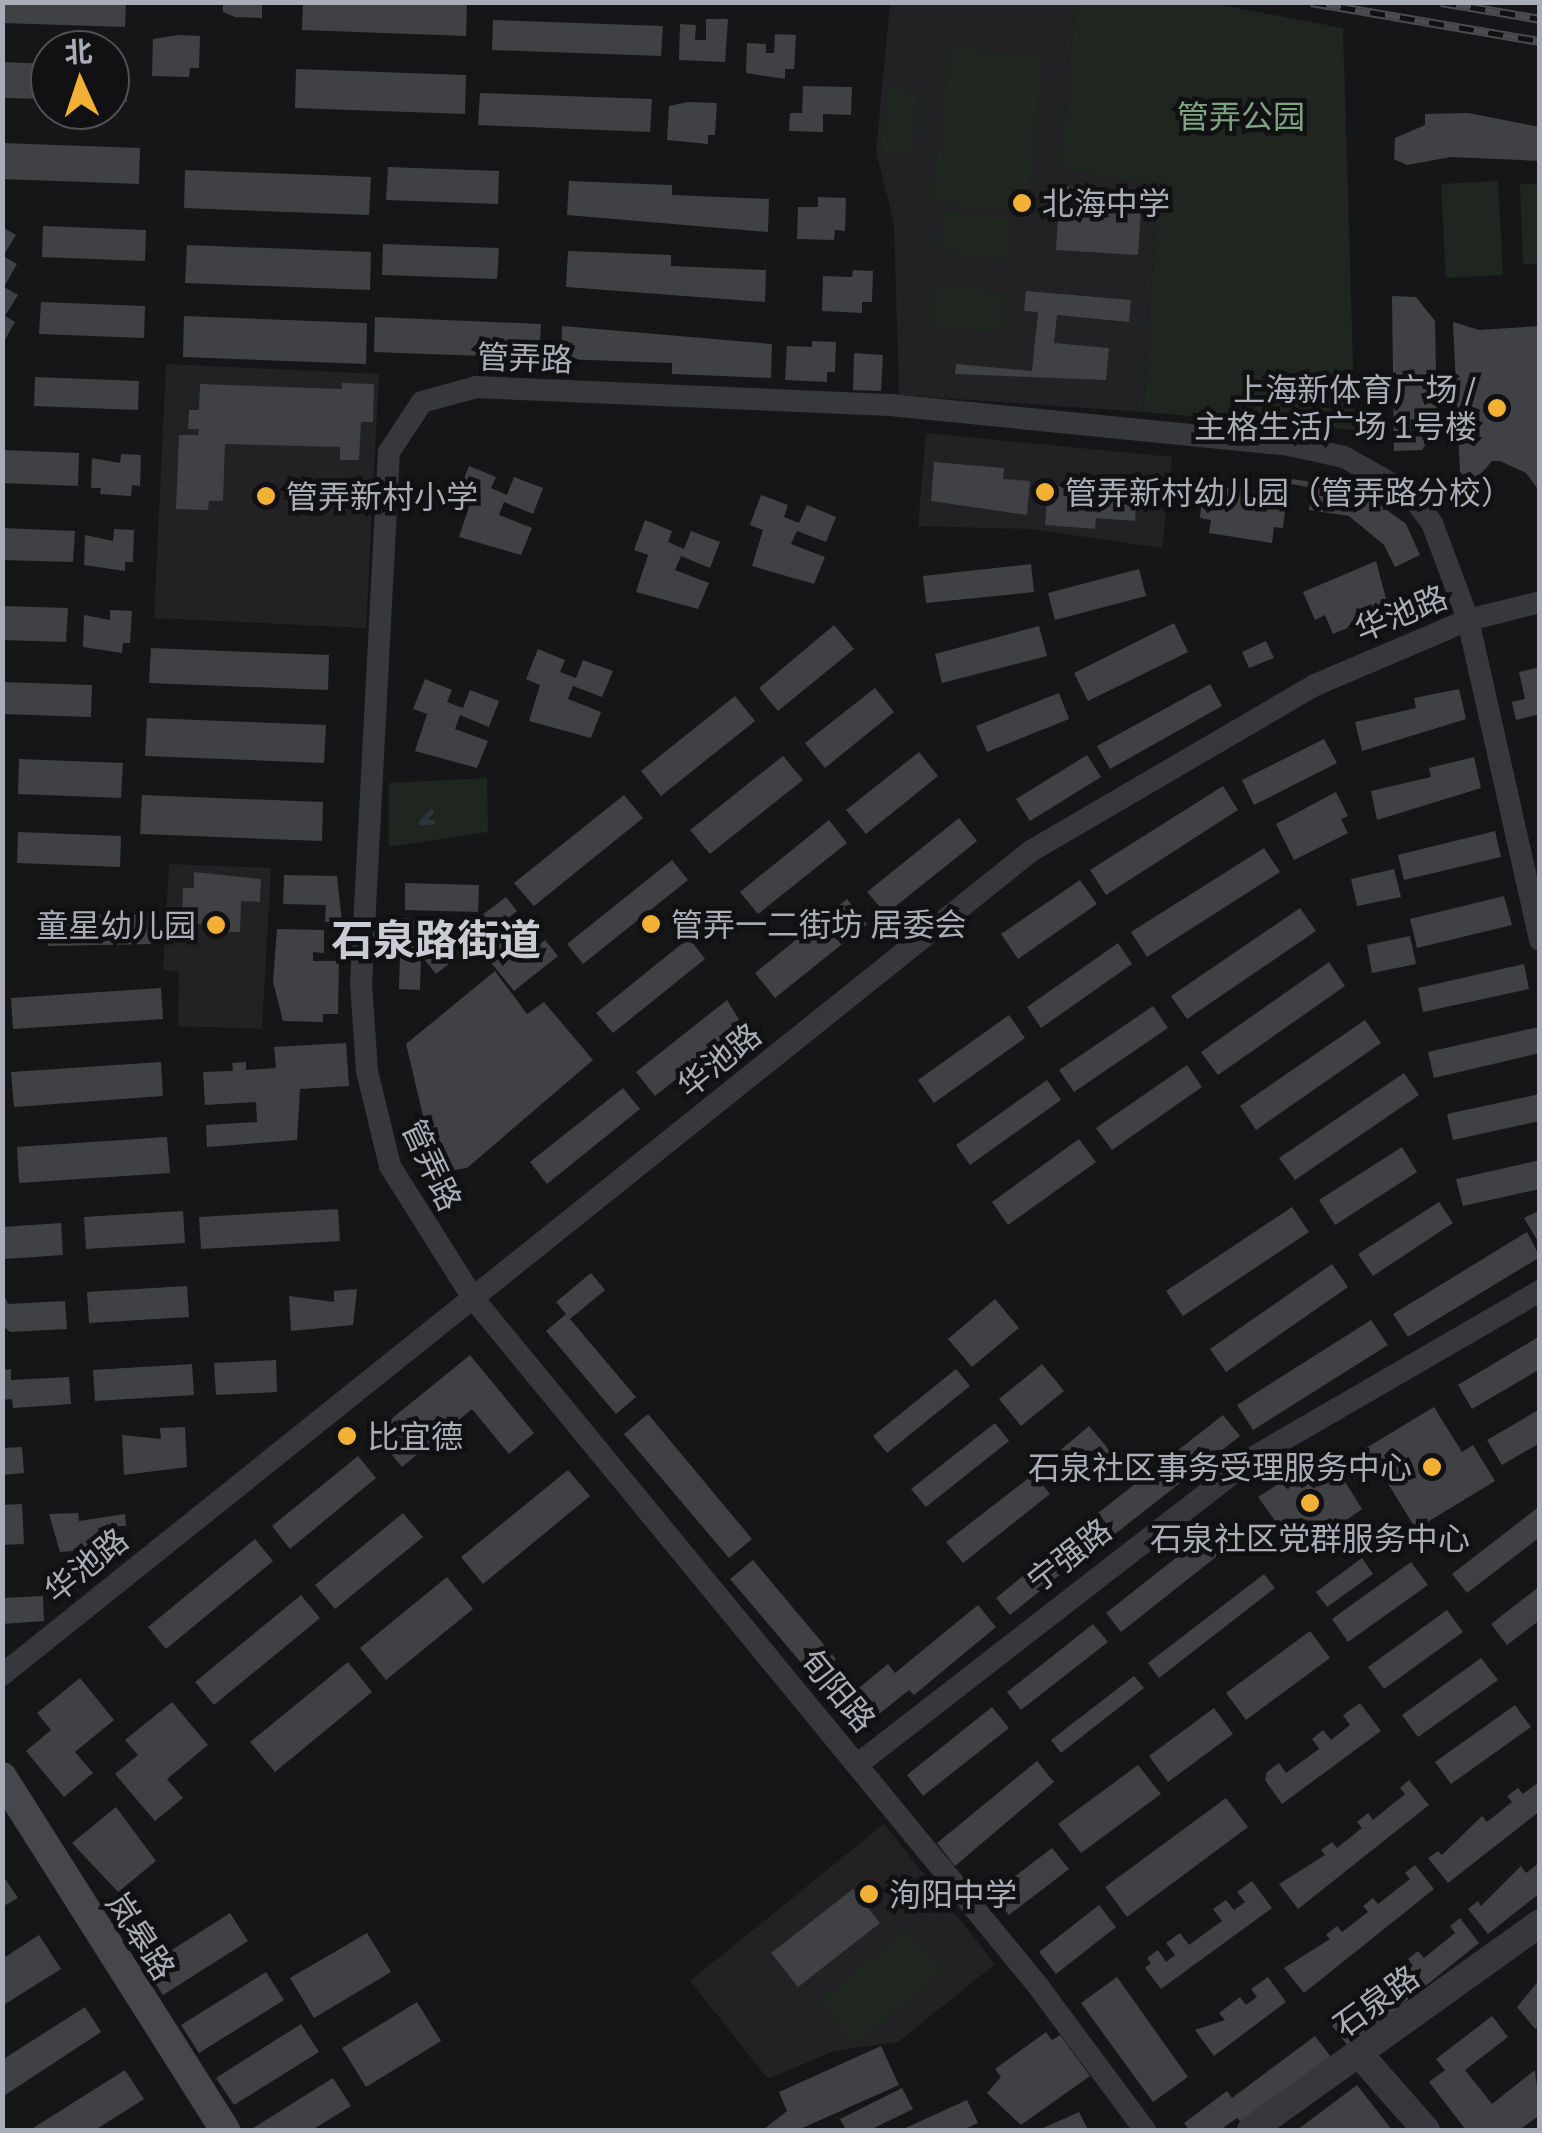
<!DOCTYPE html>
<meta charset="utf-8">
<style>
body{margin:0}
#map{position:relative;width:1542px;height:2133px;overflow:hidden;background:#161618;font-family:"IBM Plex Sans","Noto Sans SC",sans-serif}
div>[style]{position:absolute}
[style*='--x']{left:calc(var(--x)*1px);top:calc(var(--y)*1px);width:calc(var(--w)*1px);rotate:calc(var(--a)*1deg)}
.built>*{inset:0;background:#222225}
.green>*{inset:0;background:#1e261f}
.stream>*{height:5px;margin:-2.5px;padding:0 2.5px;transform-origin:2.5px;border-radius:2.5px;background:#2c353c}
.building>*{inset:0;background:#404145}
.minor>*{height:22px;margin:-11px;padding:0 11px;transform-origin:11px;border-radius:11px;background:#37383d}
.tertiary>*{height:28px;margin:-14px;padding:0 14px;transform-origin:14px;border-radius:14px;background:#37383d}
.secondary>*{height:30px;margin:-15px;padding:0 15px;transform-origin:15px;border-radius:15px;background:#45474d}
.rail>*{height:9px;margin-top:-4.5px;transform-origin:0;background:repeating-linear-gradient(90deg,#111113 0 15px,#4a4c52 0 30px);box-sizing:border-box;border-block:2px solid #4a4c52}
.dots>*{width:28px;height:28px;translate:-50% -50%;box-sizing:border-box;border:5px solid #111113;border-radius:50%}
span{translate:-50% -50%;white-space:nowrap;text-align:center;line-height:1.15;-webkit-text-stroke:9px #111113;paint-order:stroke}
.park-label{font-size:32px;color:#7fa381}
.poi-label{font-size:32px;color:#a8adb8}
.left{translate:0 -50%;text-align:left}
.right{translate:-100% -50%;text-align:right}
.street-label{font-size:32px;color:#a8adb8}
.district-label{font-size:42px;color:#c9ccd4;font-weight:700}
.frame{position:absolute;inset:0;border:5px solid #a8adb8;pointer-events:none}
.north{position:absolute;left:30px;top:30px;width:100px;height:100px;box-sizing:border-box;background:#111113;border:2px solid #4d4f55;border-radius:50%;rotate:357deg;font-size:28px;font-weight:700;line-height:40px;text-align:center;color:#a8adb8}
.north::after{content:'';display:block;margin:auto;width:35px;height:45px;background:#f2b134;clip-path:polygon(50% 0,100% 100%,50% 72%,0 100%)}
</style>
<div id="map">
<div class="built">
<i style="clip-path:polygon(890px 3px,1075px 3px,1060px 169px,1158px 183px,1143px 412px,899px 395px,894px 223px,876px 152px)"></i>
<i style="clip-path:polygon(166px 364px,379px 374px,366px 628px,154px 618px)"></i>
<i style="clip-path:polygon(926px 433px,1172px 457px,1162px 548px,1031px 529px,918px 526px)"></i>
<i style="clip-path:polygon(169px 864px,271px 868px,262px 1029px,178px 1026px,179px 971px,163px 970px)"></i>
<i style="clip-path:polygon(884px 1824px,995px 1964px,898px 2042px,834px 2051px,768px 2079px,690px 1981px)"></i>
</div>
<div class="green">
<i style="clip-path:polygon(1075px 3px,1210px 3px,1343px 28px,1355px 430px,1143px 412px,1158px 184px,1060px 169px)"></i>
<i style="clip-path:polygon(949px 47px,1044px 57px,1027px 214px,932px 203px)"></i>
<i style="clip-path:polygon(889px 88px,920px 92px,912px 155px,880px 151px)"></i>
<i style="clip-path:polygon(1498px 181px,1503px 275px,1446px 278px,1441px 184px)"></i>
<i style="clip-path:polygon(1520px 184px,1539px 184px,1539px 264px,1523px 264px)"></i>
<i style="clip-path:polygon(943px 211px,1015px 218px,1011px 259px,939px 252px)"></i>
<i style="clip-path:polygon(933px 285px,1005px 292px,1001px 333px,929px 326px)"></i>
<i style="clip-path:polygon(487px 778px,488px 832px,389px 847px,389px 783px)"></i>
<i style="clip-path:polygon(907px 1929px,943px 1972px,854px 2045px,819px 2002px)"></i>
</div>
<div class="stream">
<i style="--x:431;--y:811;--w:15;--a:132"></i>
<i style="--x:421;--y:822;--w:11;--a:0"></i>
</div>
<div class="building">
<i style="clip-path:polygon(2px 2px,126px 2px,125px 27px,2px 23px)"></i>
<i style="clip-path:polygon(223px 2px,262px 2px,262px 18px,235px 17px,223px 12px)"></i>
<i style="clip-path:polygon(303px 2px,467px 5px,466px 36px,302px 30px)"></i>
<i style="clip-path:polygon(706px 19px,728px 19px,725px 62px,679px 60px,680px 24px,696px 25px,695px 40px,706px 40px)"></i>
<i style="clip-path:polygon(493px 20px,663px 26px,661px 56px,492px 50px)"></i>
<i style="clip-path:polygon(775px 34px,796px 35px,794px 69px,785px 69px,785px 79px,746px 73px,747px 43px,766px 44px,766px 53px,774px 53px)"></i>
<i style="clip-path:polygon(178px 35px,200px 36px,199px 68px,190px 68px,189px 77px,152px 76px,153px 39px)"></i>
<i style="clip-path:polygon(2px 62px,50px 64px,50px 99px,2px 98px)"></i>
<i style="clip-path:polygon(110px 66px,128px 67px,127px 102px,110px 102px)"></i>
<i style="clip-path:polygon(296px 69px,466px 75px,465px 114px,295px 108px)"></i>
<i style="clip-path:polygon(803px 86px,852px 87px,851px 115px,823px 114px,823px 132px,789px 131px,790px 113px,802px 113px)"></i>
<i style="clip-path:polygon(480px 93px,652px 99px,650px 132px,478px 125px)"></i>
<i style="clip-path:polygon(688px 102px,717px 103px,715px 135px,708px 135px,708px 144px,667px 140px,669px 106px)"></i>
<i style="clip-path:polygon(1468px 113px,1540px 127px,1540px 161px,1451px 157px,1407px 165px,1394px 159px,1395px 138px,1425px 125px,1425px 114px)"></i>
<i style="clip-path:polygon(2px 143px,140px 148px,139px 184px,2px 179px)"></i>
<i style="clip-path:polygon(388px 167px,499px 171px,498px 204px,386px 200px)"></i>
<i style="clip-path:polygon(185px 170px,371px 177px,369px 215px,184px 208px)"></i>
<i style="clip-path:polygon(569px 181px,672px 185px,672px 195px,769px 199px,768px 232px,567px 215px)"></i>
<i style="clip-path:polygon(1060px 186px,1142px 192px,1138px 255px,1056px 250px)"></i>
<i style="clip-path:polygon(818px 197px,846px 198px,845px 231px,835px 230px,834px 240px,797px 239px,798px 207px,818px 207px)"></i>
<i style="clip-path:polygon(43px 226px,146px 230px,145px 261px,42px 257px)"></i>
<i style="clip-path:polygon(2px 227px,16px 235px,3px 256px,17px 264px,4px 287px,18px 295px,5px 316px,15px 322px,2px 345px)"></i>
<i style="clip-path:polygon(383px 244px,499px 248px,497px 279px,382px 275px)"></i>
<i style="clip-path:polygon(187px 245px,371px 252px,370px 290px,185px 283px)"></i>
<i style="clip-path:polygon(568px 251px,671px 255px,671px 266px,766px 270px,765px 302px,566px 287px)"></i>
<i style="clip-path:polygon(853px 270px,873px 271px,872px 302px,862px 302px,862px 313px,822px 311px,823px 276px,852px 277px)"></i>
<i style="clip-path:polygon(1026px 291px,1131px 300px,1129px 322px,1057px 315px,1054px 343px,1109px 348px,1106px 380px,955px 374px,956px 364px,1032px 371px,1038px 312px,1024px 311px)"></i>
<i style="clip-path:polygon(1392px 296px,1416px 297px,1435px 321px,1437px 429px,1422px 450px,1394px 451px)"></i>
<i style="clip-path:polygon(41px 302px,145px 306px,144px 338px,39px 334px)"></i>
<i style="clip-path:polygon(184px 316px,367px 323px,366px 364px,183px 357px)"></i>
<i style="clip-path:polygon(375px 317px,541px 324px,539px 358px,374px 352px)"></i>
<i style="clip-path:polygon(1453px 322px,1479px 330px,1540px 326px,1540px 492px,1526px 473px,1500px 461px,1492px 461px,1473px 483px,1460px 473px)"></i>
<i style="clip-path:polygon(562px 326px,772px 344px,771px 378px,672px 374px,672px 363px,561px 359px)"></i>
<i style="clip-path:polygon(812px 341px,836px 342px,835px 372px,827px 372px,827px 382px,785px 380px,787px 346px,812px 347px)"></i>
<i style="clip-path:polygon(854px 353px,883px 355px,881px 391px,853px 390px)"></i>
<i style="clip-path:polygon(35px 377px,139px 381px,138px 410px,34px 406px)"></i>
<i style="clip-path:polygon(342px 383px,374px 384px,373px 422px,361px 422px,359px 460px,340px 460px,340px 447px,225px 444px,223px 501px,209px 501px,208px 510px,176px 509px,179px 435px,198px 435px,199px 429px,188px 429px,189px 410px,199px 410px,200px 384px,342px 389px)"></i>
<i style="clip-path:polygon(2px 450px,79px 453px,78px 486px,2px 483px)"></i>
<i style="clip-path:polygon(121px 454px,141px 455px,140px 486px,132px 485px,131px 496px,100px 494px,101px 488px,91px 488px,92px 458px,120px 463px)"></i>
<i style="clip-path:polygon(934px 462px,1004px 468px,1003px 479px,1030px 481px,1027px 515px,931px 501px)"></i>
<i style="clip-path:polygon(469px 466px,496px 477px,491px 488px,507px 495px,514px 477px,543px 488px,533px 514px,504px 502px,499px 515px,532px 528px,521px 555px,459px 537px,471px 501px,457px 496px)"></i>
<i style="clip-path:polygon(1099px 479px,1138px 482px,1135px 521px,1096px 518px,1095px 529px,1045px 525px,1048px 484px,1098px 487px)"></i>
<i style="clip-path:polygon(1292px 479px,1358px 489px,1406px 524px,1420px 555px,1395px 567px,1384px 545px,1349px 516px,1309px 510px,1312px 488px,1291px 484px)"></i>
<i style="clip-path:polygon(1203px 485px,1287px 495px,1283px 528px,1274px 527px,1272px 543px,1209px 533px,1211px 520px,1200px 518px)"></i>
<i style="clip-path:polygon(761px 495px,788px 505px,784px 517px,799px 523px,807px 505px,836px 517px,826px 542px,797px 531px,791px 544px,825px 557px,814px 584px,752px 566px,763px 530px,750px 525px)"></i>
<i style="clip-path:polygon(645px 520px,672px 531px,668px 542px,684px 549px,691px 531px,720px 542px,710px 568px,681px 556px,675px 570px,709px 583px,698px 609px,636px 592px,648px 555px,634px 550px)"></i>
<i style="clip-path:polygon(2px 528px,75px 531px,73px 562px,2px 560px)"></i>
<i style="clip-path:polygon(114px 529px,134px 530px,133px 562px,125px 562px,125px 571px,84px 565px,85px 535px,113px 541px)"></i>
<i style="clip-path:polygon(1376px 561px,1389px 610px,1333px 634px,1325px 615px,1315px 620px,1303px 592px)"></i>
<i style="clip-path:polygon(1031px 564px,1034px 592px,926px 603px,923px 576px)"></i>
<i style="clip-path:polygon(1139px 569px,1146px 596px,1055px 620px,1048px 593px)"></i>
<i style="clip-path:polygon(2px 606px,68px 608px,66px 642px,2px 640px)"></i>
<i style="clip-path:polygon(110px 610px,132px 611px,130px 643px,123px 643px,122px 653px,83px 647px,84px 615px,110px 620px)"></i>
<i style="clip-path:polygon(1174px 623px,1188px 652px,1088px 701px,1074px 673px)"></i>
<i style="clip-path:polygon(834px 625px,854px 649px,778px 711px,759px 688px)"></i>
<i style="clip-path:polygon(1039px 626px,1047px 656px,942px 683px,935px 654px)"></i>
<i style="clip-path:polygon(1266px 641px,1274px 658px,1249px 668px,1242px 652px)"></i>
<i style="clip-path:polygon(151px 648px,329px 655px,328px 690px,149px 683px)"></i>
<i style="clip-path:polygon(538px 649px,565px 660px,560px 672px,576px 678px,583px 660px,613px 671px,602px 697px,573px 686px,568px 699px,601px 712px,591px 738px,529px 721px,540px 685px,526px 679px)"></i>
<i style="clip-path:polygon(1540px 667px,1540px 714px,1516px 720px,1512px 702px,1525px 699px,1519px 672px)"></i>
<i style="clip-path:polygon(425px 679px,452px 690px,447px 702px,463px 708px,470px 690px,499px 701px,489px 727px,460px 715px,455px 729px,488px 741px,477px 768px,415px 751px,427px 714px,413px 709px)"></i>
<i style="clip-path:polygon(2px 682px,92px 685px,91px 717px,2px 714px)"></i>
<i style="clip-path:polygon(1210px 684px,1222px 706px,1110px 769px,1097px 746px)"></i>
<i style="clip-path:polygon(875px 688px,894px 712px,825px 768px,805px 743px)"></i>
<i style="clip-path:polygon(1459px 689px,1466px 719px,1362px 751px,1355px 722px,1416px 708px,1414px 698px)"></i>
<i style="clip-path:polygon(1059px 693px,1069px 719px,987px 752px,976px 726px)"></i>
<i style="clip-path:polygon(735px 696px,755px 721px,661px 796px,641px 771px)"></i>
<i style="clip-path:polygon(147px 718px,326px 725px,324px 763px,145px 756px)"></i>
<i style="clip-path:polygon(1324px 739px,1337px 763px,1254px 805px,1242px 780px)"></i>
<i style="clip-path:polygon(919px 752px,938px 776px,866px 834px,846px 810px)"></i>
<i style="clip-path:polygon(1087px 755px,1101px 777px,1030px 821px,1016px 799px)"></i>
<i style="clip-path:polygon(783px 756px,803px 780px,710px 854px,690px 830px)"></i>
<i style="clip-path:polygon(1474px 757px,1481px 788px,1377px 820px,1371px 791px,1431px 777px,1429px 768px)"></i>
<i style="clip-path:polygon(19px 759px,123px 763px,121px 798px,18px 794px)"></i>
<i style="clip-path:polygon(1223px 786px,1238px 810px,1106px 895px,1090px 870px)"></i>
<i style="clip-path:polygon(1336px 792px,1348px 816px,1341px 819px,1348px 833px,1294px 860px,1276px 824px)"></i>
<i style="clip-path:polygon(142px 795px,323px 802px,322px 841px,140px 834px)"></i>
<i style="clip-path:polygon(624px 795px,643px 818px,534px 906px,514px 883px)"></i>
<i style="clip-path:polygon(959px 818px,977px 841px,886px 914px,867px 892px)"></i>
<i style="clip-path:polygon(829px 820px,847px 843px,758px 914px,740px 892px)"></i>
<i style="clip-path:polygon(1495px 831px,1501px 857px,1404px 880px,1398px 855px)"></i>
<i style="clip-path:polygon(18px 832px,121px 836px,120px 867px,17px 863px)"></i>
<i style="clip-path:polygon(1264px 848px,1280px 872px,1147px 957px,1131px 932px)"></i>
<i style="clip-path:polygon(672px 860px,688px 880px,583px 964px,567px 944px)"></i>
<i style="clip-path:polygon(1394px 869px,1401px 897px,1357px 906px,1351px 879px)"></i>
<i style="clip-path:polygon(194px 872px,261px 879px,260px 902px,241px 901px,240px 932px,224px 932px,224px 925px,182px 923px,183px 888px,194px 888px)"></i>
<i style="clip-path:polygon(284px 875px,337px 876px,342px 922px,325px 922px,326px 905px,283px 904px)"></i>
<i style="clip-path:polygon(1080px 880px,1097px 904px,1018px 959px,1001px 934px)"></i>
<i style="clip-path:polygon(405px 883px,479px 885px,478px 912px,405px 910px)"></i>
<i style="clip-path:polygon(1504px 896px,1512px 925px,1417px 948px,1410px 919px)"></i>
<i style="clip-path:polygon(506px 897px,517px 911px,493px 930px,518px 962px,545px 940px,558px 956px,514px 991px,475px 943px,436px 974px,424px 959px)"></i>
<i style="clip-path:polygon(847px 899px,867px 924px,775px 998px,755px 973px)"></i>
<i style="clip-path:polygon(1300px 908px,1316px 931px,1187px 1019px,1171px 996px)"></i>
<i style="clip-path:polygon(150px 914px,151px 944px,48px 946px,47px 916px)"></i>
<i style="clip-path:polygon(401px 918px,422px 919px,420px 990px,399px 989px)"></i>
<i style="clip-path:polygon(277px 929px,324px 930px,324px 953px,313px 952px,313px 961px,339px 961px,338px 1014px,323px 1014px,323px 1022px,283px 1021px,273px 982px)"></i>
<i style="clip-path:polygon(1410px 936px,1416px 964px,1372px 973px,1367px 945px)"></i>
<i style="clip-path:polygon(689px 938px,705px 959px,613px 1033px,596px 1013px)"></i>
<i style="clip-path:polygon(1118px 943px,1132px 964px,1041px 1028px,1027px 1007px)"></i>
<i style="clip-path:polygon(1329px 962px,1345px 986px,1218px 1075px,1201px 1052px)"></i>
<i style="clip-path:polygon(1524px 964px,1529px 989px,1423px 1012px,1418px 988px)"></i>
<i style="clip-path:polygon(495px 971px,527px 1014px,544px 1002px,593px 1060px,467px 1168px,443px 1172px,434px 1162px,406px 1044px)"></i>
<i style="clip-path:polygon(161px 988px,163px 1019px,13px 1029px,11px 998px)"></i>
<i style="clip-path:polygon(727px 1000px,743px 1026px,655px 1096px,636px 1072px)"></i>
<i style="clip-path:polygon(1153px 1006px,1168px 1028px,1074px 1092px,1059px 1070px)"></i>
<i style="clip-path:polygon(1009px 1015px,1025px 1038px,934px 1103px,918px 1080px)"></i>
<i style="clip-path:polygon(1365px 1020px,1381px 1043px,1256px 1130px,1240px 1106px)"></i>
<i style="clip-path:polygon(1538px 1027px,1540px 1053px,1434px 1078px,1428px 1052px)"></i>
<i style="clip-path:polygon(346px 1043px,349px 1086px,300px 1089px,297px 1140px,207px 1147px,206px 1125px,257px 1122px,256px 1102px,205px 1105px,203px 1072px,233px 1071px,232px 1063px,246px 1062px,246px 1070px,276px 1068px,274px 1047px)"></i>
<i style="clip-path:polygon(161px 1062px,163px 1096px,14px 1107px,11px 1072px)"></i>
<i style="clip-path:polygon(1187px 1065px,1202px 1087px,1112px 1150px,1096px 1128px)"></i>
<i style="clip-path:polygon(1404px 1073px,1419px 1095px,1295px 1180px,1279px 1158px)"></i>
<i style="clip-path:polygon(1047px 1080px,1061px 1100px,970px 1165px,956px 1145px)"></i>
<i style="clip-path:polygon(623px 1088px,640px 1109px,547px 1184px,530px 1162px)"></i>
<i style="clip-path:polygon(1540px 1094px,1540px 1121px,1453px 1140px,1447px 1114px)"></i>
<i style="clip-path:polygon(167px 1137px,170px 1173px,19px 1183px,17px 1147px)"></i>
<i style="clip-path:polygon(1079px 1139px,1096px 1162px,1008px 1225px,992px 1202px)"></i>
<i style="clip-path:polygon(1402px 1147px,1417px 1172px,1335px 1225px,1319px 1200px)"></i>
<i style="clip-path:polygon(1540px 1160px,1540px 1189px,1463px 1206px,1456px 1179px)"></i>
<i style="clip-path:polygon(1439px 1202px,1453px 1223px,1373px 1276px,1358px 1254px)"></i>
<i style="clip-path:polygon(1292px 1207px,1309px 1232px,1183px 1316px,1166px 1291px)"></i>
<i style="clip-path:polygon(338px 1209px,340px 1241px,201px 1249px,199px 1217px)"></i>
<i style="clip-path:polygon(1540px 1210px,1540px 1245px,1524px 1218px)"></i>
<i style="clip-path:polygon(183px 1211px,185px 1243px,86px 1249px,84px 1217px)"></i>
<i style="clip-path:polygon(61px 1223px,63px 1255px,4px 1259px,2px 1227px)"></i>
<i style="clip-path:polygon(1527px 1232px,1540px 1257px,1408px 1337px,1393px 1314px)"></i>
<i style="clip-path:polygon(1332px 1264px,1348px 1287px,1226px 1372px,1210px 1349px)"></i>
<i style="clip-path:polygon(591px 1273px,605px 1290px,570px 1319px,636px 1397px,616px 1414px,546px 1331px,566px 1314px,556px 1302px)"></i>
<i style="clip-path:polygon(187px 1286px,189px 1317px,89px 1323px,87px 1292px)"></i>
<i style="clip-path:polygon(357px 1289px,353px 1325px,291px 1331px,289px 1296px,334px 1302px,334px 1291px)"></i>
<i style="clip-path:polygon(3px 1292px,8px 1304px,65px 1301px,67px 1329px,10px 1332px,3px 1326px)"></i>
<i style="clip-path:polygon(995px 1299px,1019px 1328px,972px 1367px,948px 1339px)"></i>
<i style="clip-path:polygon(1371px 1320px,1388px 1345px,1253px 1430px,1237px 1405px)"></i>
<i style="clip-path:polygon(1540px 1336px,1540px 1369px,1472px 1409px,1458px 1385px)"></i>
<i style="clip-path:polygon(470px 1355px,534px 1433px,509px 1454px,472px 1409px,402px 1467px,374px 1433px)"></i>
<i style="clip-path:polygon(276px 1360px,277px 1392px,216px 1395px,214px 1363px)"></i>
<i style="clip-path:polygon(192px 1364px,194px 1395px,95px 1401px,93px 1370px)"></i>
<i style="clip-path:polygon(1042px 1364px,1064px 1391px,1021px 1426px,999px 1399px)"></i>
<i style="clip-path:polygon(11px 1369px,11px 1380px,69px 1377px,71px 1404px,13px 1408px,12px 1399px,2px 1400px,2px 1370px)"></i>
<i style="clip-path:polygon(956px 1369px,970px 1386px,887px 1453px,873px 1436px)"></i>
<i style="clip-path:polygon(1434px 1407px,1462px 1452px,1473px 1445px,1495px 1481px,1416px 1529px,1366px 1448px)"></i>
<i style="clip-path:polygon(1540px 1409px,1540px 1443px,1502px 1465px,1487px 1440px)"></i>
<i style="clip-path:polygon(648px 1414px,752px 1539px,729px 1558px,624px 1434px)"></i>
<i style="clip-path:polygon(1223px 1415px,1240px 1436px,1115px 1534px,1098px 1513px)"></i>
<i style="clip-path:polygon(995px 1423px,1009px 1441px,926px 1507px,911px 1489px)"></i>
<i style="clip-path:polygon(1089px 1426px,1111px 1452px,1073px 1484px,1051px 1458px)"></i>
<i style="clip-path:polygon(185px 1427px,187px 1467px,124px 1475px,122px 1435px,161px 1439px,160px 1428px)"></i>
<i style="clip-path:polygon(22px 1447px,24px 1473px,2px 1475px,2px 1448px)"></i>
<i style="clip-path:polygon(1327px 1453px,1362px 1509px,1299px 1554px,1258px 1497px)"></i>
<i style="clip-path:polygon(358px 1456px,376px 1478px,290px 1549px,272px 1526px)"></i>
<i style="clip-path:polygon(568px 1470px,590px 1496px,483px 1584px,461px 1557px)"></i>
<i style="clip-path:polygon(1034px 1474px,1050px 1494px,963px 1563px,946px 1542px)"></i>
<i style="clip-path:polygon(22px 1504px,24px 1544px,2px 1545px,2px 1505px)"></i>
<i style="clip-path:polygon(1540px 1506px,1540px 1537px,1467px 1593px,1452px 1574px)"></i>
<i style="clip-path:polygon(78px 1513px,79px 1521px,125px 1514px,126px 1526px,118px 1526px,119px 1548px,60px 1552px,49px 1514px)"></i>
<i style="clip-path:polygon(403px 1513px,423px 1537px,335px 1609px,315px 1585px)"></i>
<i style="clip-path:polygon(1220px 1523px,1235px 1542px,1121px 1632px,1106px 1613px)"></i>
<i style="clip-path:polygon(1079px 1530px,1093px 1548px,1010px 1615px,996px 1598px)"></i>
<i style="clip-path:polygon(255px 1539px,273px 1561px,166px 1649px,148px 1627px)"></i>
<i style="clip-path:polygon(1362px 1558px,1373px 1574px,1327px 1607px,1316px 1592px)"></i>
<i style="clip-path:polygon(753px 1560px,836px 1659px,814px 1678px,730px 1579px)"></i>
<i style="clip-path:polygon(1411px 1562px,1428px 1585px,1348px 1642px,1332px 1619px)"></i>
<i style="clip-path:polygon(1264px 1574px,1275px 1588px,1159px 1678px,1148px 1663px)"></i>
<i style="clip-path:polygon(447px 1577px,473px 1609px,386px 1680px,360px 1648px)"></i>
<i style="clip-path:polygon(1540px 1586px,1540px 1620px,1507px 1645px,1491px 1624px)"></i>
<i style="clip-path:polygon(301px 1595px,320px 1618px,214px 1705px,195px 1682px)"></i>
<i style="clip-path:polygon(43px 1596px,44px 1621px,2px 1624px,2px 1598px)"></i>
<i style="clip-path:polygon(978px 1605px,996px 1627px,914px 1695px,909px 1690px,869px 1722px,848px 1697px,888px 1664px,895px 1673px)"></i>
<i style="clip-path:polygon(1447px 1610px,1463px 1632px,1384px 1689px,1368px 1667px)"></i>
<i style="clip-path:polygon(1093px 1624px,1108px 1642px,1021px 1710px,1007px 1692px)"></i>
<i style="clip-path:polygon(1310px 1631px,1330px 1658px,1246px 1720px,1226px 1693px)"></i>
<i style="clip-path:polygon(1481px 1658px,1498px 1680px,1418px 1737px,1402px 1715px)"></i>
<i style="clip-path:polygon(348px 1662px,372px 1692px,275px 1772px,250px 1742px)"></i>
<i style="clip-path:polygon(1134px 1676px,1144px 1688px,1061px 1753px,1051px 1740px)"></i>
<i style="clip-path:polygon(80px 1678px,114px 1720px,75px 1752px,93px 1773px,64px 1797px,26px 1751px,51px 1730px,37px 1713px)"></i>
<i style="clip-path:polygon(172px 1702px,208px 1745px,167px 1779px,183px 1798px,155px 1821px,115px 1774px,138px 1755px,125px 1740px)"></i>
<i style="clip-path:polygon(1360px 1703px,1381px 1731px,1282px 1804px,1265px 1780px,1267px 1772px,1279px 1763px,1286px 1773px,1319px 1749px,1312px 1739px,1323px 1730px,1331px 1740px,1350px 1725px,1343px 1715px)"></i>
<i style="clip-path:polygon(1515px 1705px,1531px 1727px,1451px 1784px,1435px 1762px)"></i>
<i style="clip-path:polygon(992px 1707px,1009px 1728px,923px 1796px,907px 1775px)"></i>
<i style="clip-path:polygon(1214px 1708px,1233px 1734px,1168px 1782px,1149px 1756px)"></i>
<i style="clip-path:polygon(1037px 1761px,1054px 1782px,955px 1866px,937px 1843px)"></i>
<i style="clip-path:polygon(1138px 1765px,1161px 1794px,1081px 1853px,1058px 1824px)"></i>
<i style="clip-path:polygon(1409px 1780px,1429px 1805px,1298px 1909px,1279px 1884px,1325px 1855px,1321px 1850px,1332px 1842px,1337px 1848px,1362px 1828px,1357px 1822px,1368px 1813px,1373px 1820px,1405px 1794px,1400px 1788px)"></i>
<i style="clip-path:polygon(1540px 1781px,1540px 1811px,1448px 1883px,1428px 1858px,1438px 1851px,1442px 1855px,1482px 1816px,1487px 1822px,1512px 1802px,1507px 1796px,1518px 1788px,1523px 1794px)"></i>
<i style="clip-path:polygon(1226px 1798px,1248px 1827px,1127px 1917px,1105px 1887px)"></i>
<i style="clip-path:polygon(116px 1807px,156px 1861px,118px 1892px,72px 1843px)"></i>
<i style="clip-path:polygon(1052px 1848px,1069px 1869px,1009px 1915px,992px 1894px)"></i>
<i style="clip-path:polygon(1540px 1862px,1540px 1893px,1488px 1934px,1468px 1909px,1478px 1901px,1481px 1906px,1521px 1866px,1526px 1873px)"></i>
<i style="clip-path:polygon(1415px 1865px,1434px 1889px,1304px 1993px,1284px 1968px,1330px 1939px,1326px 1935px,1337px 1926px,1342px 1932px,1368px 1912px,1363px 1906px,1373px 1898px,1378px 1904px,1410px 1879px,1405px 1873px)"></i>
<i style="clip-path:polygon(2px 1874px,18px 1898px,2px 1907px)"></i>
<i style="clip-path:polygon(1252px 1881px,1272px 1908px,1161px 1989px,1145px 1968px,1151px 1963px,1147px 1958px,1158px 1950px,1166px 1962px,1175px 1955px,1166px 1943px,1180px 1933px,1189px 1945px,1222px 1921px,1213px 1909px,1226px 1900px,1234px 1910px,1245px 1902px,1237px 1892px)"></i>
<i style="clip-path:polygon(853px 1889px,880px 1923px,798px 1987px,771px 1953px)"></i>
<i style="clip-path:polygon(1099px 1905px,1116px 1927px,1056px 1974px,1039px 1952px)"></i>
<i style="clip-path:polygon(230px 1913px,248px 1941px,163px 1995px,145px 1967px)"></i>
<i style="clip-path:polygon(1460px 1918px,1479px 1943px,1349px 2047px,1329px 2022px,1339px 2014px,1342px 2019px,1382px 1980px,1387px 1986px,1413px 1966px,1408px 1959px,1418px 1951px,1424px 1958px,1455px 1933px,1450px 1926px)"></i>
<i style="clip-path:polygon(367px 1933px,391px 1972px,314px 2018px,290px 1978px)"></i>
<i style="clip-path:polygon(39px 1935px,61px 1969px,2px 2006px,2px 1959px)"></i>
<i style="clip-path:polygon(266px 1972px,284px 2000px,199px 2053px,181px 2025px)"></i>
<i style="clip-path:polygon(1117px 1977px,1188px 2077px,1153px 2102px,1081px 2003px)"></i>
<i style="clip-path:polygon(1268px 1977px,1286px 2002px,1214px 2056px,1195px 2030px,1225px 2020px,1219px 2013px,1240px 1997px,1246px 2005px,1257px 1997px,1251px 1989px)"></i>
<i style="clip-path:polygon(1540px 1979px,1540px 2025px,1535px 2029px,1517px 2007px)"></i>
<i style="clip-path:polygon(417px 2002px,441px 2041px,366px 2087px,342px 2048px)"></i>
<i style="clip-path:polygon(85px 2007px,101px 2032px,2px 2097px,2px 2060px)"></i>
<i style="clip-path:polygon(1492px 2016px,1508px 2037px,1465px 2070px,1492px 2104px,1535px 2070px,1540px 2115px,1519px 2130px,1466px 2130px,1429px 2082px,1445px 2070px,1436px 2059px)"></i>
<i style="clip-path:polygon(301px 2024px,319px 2052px,234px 2105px,216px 2078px)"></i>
<i style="clip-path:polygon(1046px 2032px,1052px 2040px,1060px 2035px,1090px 2076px,1021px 2125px,987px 2093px,1001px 2077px,995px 2069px)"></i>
<i style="clip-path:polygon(1315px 2036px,1331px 2057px,1242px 2123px,1237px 2118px,1220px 2130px,1189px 2130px,1184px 2123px,1227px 2091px,1232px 2098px)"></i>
<i style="clip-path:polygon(881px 2046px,899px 2085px,798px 2130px,763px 2130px,787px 2111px,779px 2092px)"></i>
<i style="clip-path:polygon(125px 2070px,144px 2099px,95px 2130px,30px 2130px)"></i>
<i style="clip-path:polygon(333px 2078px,351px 2106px,312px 2130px,250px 2130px)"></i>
<i style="clip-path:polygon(1357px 2085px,1392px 2130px,1297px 2130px)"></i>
<i style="clip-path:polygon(902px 2088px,913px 2109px,870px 2130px,846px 2130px,840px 2119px)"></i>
<i style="clip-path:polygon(967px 2100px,978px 2123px,963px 2130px,901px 2130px)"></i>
<i style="clip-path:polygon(1079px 2112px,1088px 2130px,1039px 2130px)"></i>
</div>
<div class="minor">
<i style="--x:2;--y:1675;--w:1318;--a:-38.69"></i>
<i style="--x:1031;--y:851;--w:329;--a:-30.3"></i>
<i style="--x:1315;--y:685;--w:166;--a:-23"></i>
<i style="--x:1468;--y:620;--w:74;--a:-14"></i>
<i style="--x:858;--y:1764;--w:499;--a:-37.8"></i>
<i style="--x:1252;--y:1458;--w:333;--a:-30.1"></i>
<i style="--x:1145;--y:2130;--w:184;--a:-126.6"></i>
<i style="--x:1035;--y:1982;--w:885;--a:-129.41"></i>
<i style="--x:473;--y:1298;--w:156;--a:-122.2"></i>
<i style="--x:390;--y:1166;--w:98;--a:-103.6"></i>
<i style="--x:367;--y:1071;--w:87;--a:-93.9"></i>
<i style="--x:361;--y:984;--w:533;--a:-86.99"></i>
<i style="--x:389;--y:452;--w:60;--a:-56.6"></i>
<i style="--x:422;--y:402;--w:56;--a:-15.5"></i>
<i style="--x:476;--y:387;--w:414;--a:2.5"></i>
<i style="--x:890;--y:405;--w:401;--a:5.7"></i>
<i style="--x:1289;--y:445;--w:56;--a:12.3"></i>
<i style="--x:1344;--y:457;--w:76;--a:29.3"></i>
<i style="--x:1410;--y:494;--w:36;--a:53"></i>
<i style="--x:1432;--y:523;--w:103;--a:69.6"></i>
<i style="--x:1468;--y:620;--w:328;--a:77.3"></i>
</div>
<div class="tertiary">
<i style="--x:1361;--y:2056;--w:98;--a:48.7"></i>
<i style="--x:1251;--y:2130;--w:355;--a:-35.6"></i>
</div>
<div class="secondary">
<i style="--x:2;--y:1777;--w:418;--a:57.7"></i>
</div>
<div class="rail">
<i style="--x:1311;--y:2;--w:232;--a:9.7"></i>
<i style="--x:1441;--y:2;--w:100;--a:9.7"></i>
</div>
<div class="dots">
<i style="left:1022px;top:203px;background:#f2b134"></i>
<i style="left:1497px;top:408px;background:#f2b134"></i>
<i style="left:1045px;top:492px;background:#f2b134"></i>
<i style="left:266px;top:496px;background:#f2b134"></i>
<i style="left:651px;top:924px;background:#f2b134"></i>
<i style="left:216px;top:925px;background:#f2b134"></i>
<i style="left:347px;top:1436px;background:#f2b134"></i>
<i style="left:1432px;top:1467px;background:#f2b134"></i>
<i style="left:1310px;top:1503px;background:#f2b134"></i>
<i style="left:869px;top:1894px;background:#f2b134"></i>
</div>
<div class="park-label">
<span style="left:1241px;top:116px">管弄公园</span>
</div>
<div class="poi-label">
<span class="left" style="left:1042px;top:203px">北海中学</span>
<span class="right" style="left:1477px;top:408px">上海新体育广场 /<br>主格生活广场 1号楼</span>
<span class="left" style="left:1065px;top:492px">管弄新村幼儿园（管弄路分校）</span>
<span class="left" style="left:286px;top:496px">管弄新村小学</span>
<span class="left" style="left:671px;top:924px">管弄一二街坊 居委会</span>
<span class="right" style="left:196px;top:925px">童星幼儿园</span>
<span class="left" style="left:367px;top:1436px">比宜德</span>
<span class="right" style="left:1412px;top:1467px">石泉社区事务受理服务中心</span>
<span style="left:1310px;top:1538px">石泉社区党群服务中心</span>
<span class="left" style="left:889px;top:1894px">洵阳中学</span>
</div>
<div class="street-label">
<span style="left:525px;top:358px;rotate:2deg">管弄路</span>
<span style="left:1401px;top:613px;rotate:-22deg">华池路</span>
<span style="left:719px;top:1060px;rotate:-39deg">华池路</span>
<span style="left:432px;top:1165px;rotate:65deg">管弄路</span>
<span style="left:1069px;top:1555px;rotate:-38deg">宁强路</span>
<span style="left:86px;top:1565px;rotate:-39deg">华池路</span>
<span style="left:838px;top:1690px;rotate:50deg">旬阳路</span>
<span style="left:141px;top:1936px;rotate:57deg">岚皋路</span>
<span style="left:1376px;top:2001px;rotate:-36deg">石泉路</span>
</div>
<div class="district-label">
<span style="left:436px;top:940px">石泉路街道</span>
</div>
<div class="frame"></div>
<div class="north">北</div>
</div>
